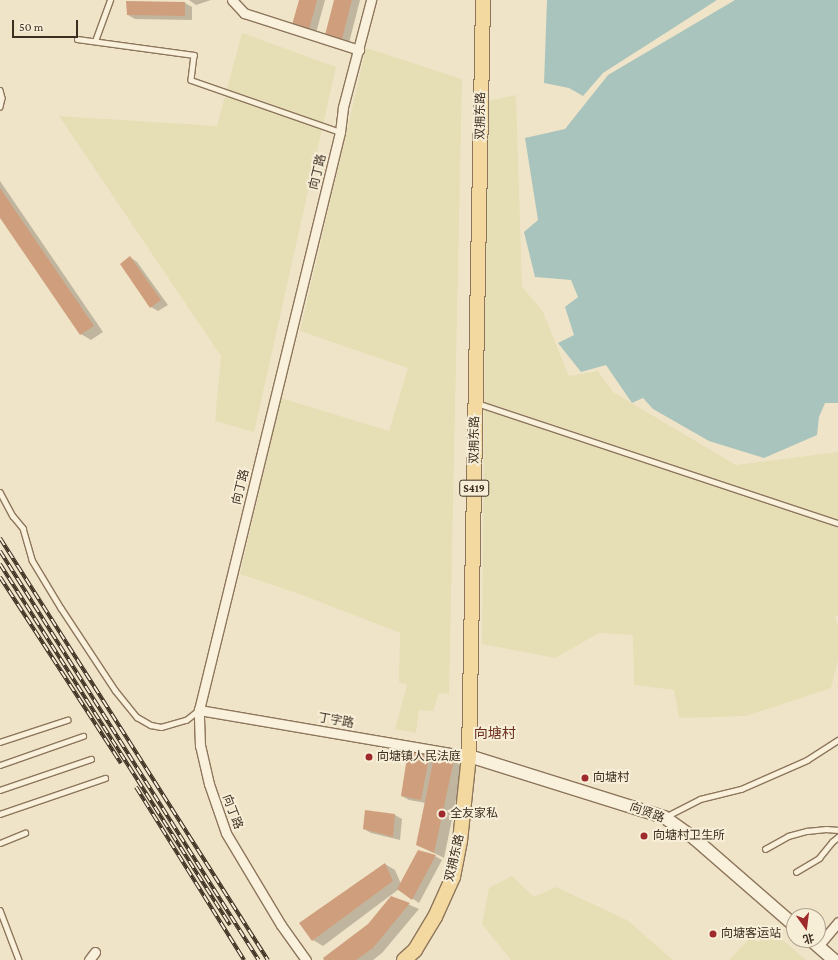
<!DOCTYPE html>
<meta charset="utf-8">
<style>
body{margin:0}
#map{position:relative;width:838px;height:960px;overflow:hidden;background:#f0e4c8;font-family:"Crimson Pro","Noto Sans SC",serif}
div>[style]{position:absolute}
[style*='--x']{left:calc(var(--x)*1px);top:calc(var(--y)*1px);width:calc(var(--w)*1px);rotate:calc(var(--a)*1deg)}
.farmland>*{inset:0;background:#e6deb5}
.water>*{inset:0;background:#a9c4bc}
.shadow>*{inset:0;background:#0003}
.building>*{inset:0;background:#cf9f7d}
.roads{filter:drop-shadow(1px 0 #8d765c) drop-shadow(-1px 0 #8d765c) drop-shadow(0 1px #8d765c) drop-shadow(0 -1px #8d765c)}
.lane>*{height:4.5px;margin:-2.25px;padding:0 2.25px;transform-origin:2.25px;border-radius:2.25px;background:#faf1dc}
.street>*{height:9px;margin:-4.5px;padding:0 4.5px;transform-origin:4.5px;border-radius:4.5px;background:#faf1dc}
.secondary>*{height:12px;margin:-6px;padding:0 6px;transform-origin:6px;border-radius:6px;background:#faf1dc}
.primary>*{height:14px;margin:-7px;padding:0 7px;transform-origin:7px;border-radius:7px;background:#f3d9a0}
.rail>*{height:4px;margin-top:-2px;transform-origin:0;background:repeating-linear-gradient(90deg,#f7eed8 0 8px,#3d2e20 0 16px);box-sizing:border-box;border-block:1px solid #3d2e20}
.dots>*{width:11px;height:11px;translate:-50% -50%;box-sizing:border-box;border:2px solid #f7eed8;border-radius:50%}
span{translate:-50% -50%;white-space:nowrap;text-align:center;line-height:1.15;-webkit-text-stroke:4px #f7eed8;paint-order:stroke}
.shield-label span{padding:1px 3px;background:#f7eed8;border:1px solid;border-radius:3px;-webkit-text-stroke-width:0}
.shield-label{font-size:11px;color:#3d2e20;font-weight:700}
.street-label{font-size:12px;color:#3d2e20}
.poi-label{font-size:12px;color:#3d2e20}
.left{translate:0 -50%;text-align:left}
.quarter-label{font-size:14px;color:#6b2e1e}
.north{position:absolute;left:786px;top:908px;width:40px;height:40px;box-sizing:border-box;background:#f7eed8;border:1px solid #ada18e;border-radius:50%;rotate:166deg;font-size:11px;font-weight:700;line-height:16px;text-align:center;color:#3d2e20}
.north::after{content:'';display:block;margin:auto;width:14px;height:18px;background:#9e2a2b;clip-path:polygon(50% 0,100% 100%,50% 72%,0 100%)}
.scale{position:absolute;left:12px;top:20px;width:66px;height:18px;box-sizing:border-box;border:2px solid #3d2e20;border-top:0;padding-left:5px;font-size:12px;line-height:14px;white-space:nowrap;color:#3d2e20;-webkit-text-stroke:3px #f7eed8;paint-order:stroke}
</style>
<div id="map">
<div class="farmland">
<i style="clip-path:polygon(242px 33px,336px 67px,254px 432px,215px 421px,221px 356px,59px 116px,217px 126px)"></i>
<i style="clip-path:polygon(366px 48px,462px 79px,449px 694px,439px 693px,433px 711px,419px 710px,416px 733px,395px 729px,407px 685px,399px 682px,400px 633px,305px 596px,240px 574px,281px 398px,389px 431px,408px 368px,300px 331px)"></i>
<i style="clip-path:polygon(516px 95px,522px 287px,542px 310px,569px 376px,598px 371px,613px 392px,736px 465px,838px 452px,838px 614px,835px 617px,838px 625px,838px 659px,831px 688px,746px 716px,679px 718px,674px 690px,634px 685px,633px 635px,599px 633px,555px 658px,482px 644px,487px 101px)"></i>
<i style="clip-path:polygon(512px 876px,534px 897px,556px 887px,627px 920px,673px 960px,511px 960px,482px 924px,489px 888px)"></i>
<i style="clip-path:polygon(764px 923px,764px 924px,806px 960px,729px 960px)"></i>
</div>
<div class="water">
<i style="clip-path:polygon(547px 0,717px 0,603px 73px,583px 96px,569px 88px,544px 83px)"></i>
<i style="clip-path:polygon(735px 0,838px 0,838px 403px,825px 403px,819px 417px,817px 435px,764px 458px,709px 441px,653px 409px,643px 398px,632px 403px,606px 365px,581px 372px,558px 343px,574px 335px,565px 307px,578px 297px,571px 280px,535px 277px,524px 232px,538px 220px,525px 138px,565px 129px,608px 75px)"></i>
</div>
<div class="shadow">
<i style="clip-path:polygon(189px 0,211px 0,196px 5px)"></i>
<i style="clip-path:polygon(300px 0,325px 0,316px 33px,301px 29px)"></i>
<i style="clip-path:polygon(335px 0,360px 0,349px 43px,326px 35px)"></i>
<i style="clip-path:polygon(185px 3px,192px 7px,192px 20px,135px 19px,128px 15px)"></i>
<i style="clip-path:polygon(0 181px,103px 332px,91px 340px,81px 334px,0 216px)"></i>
<i style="clip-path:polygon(130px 257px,137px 262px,168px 305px,158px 311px,151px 307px,121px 264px)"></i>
<i style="clip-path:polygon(429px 754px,437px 758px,453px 761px,463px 766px,444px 858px,417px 844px,426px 803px,409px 800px,402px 796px)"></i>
<i style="clip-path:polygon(366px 811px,395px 815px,402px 819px,400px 840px,371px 833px,364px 829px)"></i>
<i style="clip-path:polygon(435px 856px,442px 860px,419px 903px,399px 889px,323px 946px,313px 940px,385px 864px,395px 870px,401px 884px)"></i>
<i style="clip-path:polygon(392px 897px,419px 909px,382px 953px,373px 960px,325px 960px,369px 925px)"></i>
</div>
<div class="building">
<i style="clip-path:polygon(299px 0,317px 0,309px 30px,292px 25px)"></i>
<i style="clip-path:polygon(334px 0,352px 0,342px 39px,325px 35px)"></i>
<i style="clip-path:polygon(126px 1px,185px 2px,185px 16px,127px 15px)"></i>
<i style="clip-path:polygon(0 188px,94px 326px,80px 335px,0 218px)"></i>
<i style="clip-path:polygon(130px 256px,161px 300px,150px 308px,120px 264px)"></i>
<i style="clip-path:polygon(408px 751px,430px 753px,421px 800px,401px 796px)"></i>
<i style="clip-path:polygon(434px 757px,454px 760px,434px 853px,416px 845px)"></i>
<i style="clip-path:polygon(365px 810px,395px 814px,393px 837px,363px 829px)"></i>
<i style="clip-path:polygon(418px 850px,436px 855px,412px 900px,397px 889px)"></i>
<i style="clip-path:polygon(385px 863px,393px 881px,312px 941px,299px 923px)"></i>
<i style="clip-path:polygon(391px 896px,410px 903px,373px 948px,356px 960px,324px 960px,323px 958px,368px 924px)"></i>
</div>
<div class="roads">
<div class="lane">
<i style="--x:77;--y:39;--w:118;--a:7.8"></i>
<i style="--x:194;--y:55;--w:25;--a:97"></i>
<i style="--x:191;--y:80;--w:158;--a:19.2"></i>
<i style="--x:95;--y:41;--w:44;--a:-69.9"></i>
<i style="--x:0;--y:90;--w:8;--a:76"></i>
<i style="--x:2;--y:98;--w:9;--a:103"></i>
<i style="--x:477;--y:403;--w:380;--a:18.4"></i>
<i style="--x:0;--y:492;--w:27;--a:62"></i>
<i style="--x:13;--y:516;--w:16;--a:50"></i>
<i style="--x:23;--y:528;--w:33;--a:74"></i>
<i style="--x:32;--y:560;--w:56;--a:58.9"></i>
<i style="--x:61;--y:608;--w:98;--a:56.6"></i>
<i style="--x:115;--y:690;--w:35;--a:51"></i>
<i style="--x:137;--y:717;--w:16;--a:30"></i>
<i style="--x:151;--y:725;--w:10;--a:11"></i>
<i style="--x:161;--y:727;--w:26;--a:-16"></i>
<i style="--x:186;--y:720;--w:16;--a:-38"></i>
<i style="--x:0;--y:742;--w:71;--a:-18.2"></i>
<i style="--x:0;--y:765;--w:88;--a:-19.3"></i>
<i style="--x:0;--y:790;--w:96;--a:-18.8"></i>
<i style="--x:0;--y:814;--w:111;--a:-18.9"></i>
<i style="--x:665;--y:817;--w:39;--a:-27"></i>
<i style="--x:700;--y:799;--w:42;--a:-13.7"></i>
<i style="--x:741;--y:789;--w:72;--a:-23.7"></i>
<i style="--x:807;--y:760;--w:37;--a:-33"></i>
<i style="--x:0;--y:843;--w:27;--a:-22"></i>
<i style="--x:765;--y:849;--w:26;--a:-29"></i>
<i style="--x:788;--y:836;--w:20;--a:-15"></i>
<i style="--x:807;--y:831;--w:19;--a:-6"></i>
<i style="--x:826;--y:829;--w:12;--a:5"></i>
<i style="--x:796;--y:872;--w:27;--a:-31"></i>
<i style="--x:819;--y:858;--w:21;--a:-51"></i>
<i style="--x:832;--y:842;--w:8;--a:-40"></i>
<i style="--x:0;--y:910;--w:53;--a:69.2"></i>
</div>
<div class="street">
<i style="--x:232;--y:0;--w:18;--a:47"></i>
<i style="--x:244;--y:13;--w:121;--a:17.8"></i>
<i style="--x:199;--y:710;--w:274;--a:9.7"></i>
<i style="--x:818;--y:946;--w:31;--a:-50"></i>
<i style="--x:89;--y:960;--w:10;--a:-53"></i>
<i style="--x:306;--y:960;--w:43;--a:-125.5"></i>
<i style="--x:281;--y:925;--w:107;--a:-120.9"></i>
<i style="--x:226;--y:833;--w:52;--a:-109.1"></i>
<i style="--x:209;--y:784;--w:39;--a:-103"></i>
<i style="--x:200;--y:746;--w:36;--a:-92"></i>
<i style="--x:199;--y:710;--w:595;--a:-76.29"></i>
<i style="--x:340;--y:132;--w:25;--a:-83"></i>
<i style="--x:343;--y:107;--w:111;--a:-75.3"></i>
</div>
<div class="secondary">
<i style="--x:469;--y:756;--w:204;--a:17.4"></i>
<i style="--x:664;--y:817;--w:38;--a:35"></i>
<i style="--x:695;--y:839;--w:131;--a:41"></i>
<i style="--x:811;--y:940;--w:30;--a:41"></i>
</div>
<div class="primary">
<i style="--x:404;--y:960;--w:15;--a:-42"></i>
<i style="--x:415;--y:950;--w:39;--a:-59"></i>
<i style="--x:435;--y:917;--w:44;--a:-65.8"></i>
<i style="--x:453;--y:877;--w:37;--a:-79"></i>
<i style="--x:460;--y:841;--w:85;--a:-84"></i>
<i style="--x:469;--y:756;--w:756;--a:-88.94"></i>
</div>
</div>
<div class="rail">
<i style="--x:0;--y:538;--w:500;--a:57.6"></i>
<i style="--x:0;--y:551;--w:484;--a:57.7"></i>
<i style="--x:0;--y:564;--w:428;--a:57.5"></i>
<i style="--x:0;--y:577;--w:222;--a:57"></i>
<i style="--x:136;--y:787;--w:204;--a:58"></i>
</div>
<div class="dots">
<i style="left:369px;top:757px;background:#9e2a2b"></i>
<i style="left:585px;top:778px;background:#9e2a2b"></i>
<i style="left:442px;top:814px;background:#9e2a2b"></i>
<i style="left:644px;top:836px;background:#9e2a2b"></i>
<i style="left:713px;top:934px;background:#9e2a2b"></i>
</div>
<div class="shield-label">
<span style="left:474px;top:488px">S419</span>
</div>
<div class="street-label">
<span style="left:481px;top:116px;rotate:-89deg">双拥东路</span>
<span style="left:318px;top:172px;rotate:-76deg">向丁路</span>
<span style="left:475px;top:440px;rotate:-89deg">双拥东路</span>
<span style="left:241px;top:487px;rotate:-76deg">向丁路</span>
<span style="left:336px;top:721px;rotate:10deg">丁字路</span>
<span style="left:232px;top:812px;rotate:69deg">向丁路</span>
<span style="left:647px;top:813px;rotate:20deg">向贤路</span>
<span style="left:455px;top:858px;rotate:-77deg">双拥东路</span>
</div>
<div class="poi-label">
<span class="left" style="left:377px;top:757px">向塘镇人民法庭</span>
<span class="left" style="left:593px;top:778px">向塘村</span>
<span class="left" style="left:450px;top:814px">全友家私</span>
<span class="left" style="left:653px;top:836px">向塘村卫生所</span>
<span class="left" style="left:721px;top:934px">向塘客运站</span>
</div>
<div class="quarter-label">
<span style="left:495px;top:733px">向塘村</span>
</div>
<div class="north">北</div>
<div class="scale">50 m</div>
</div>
